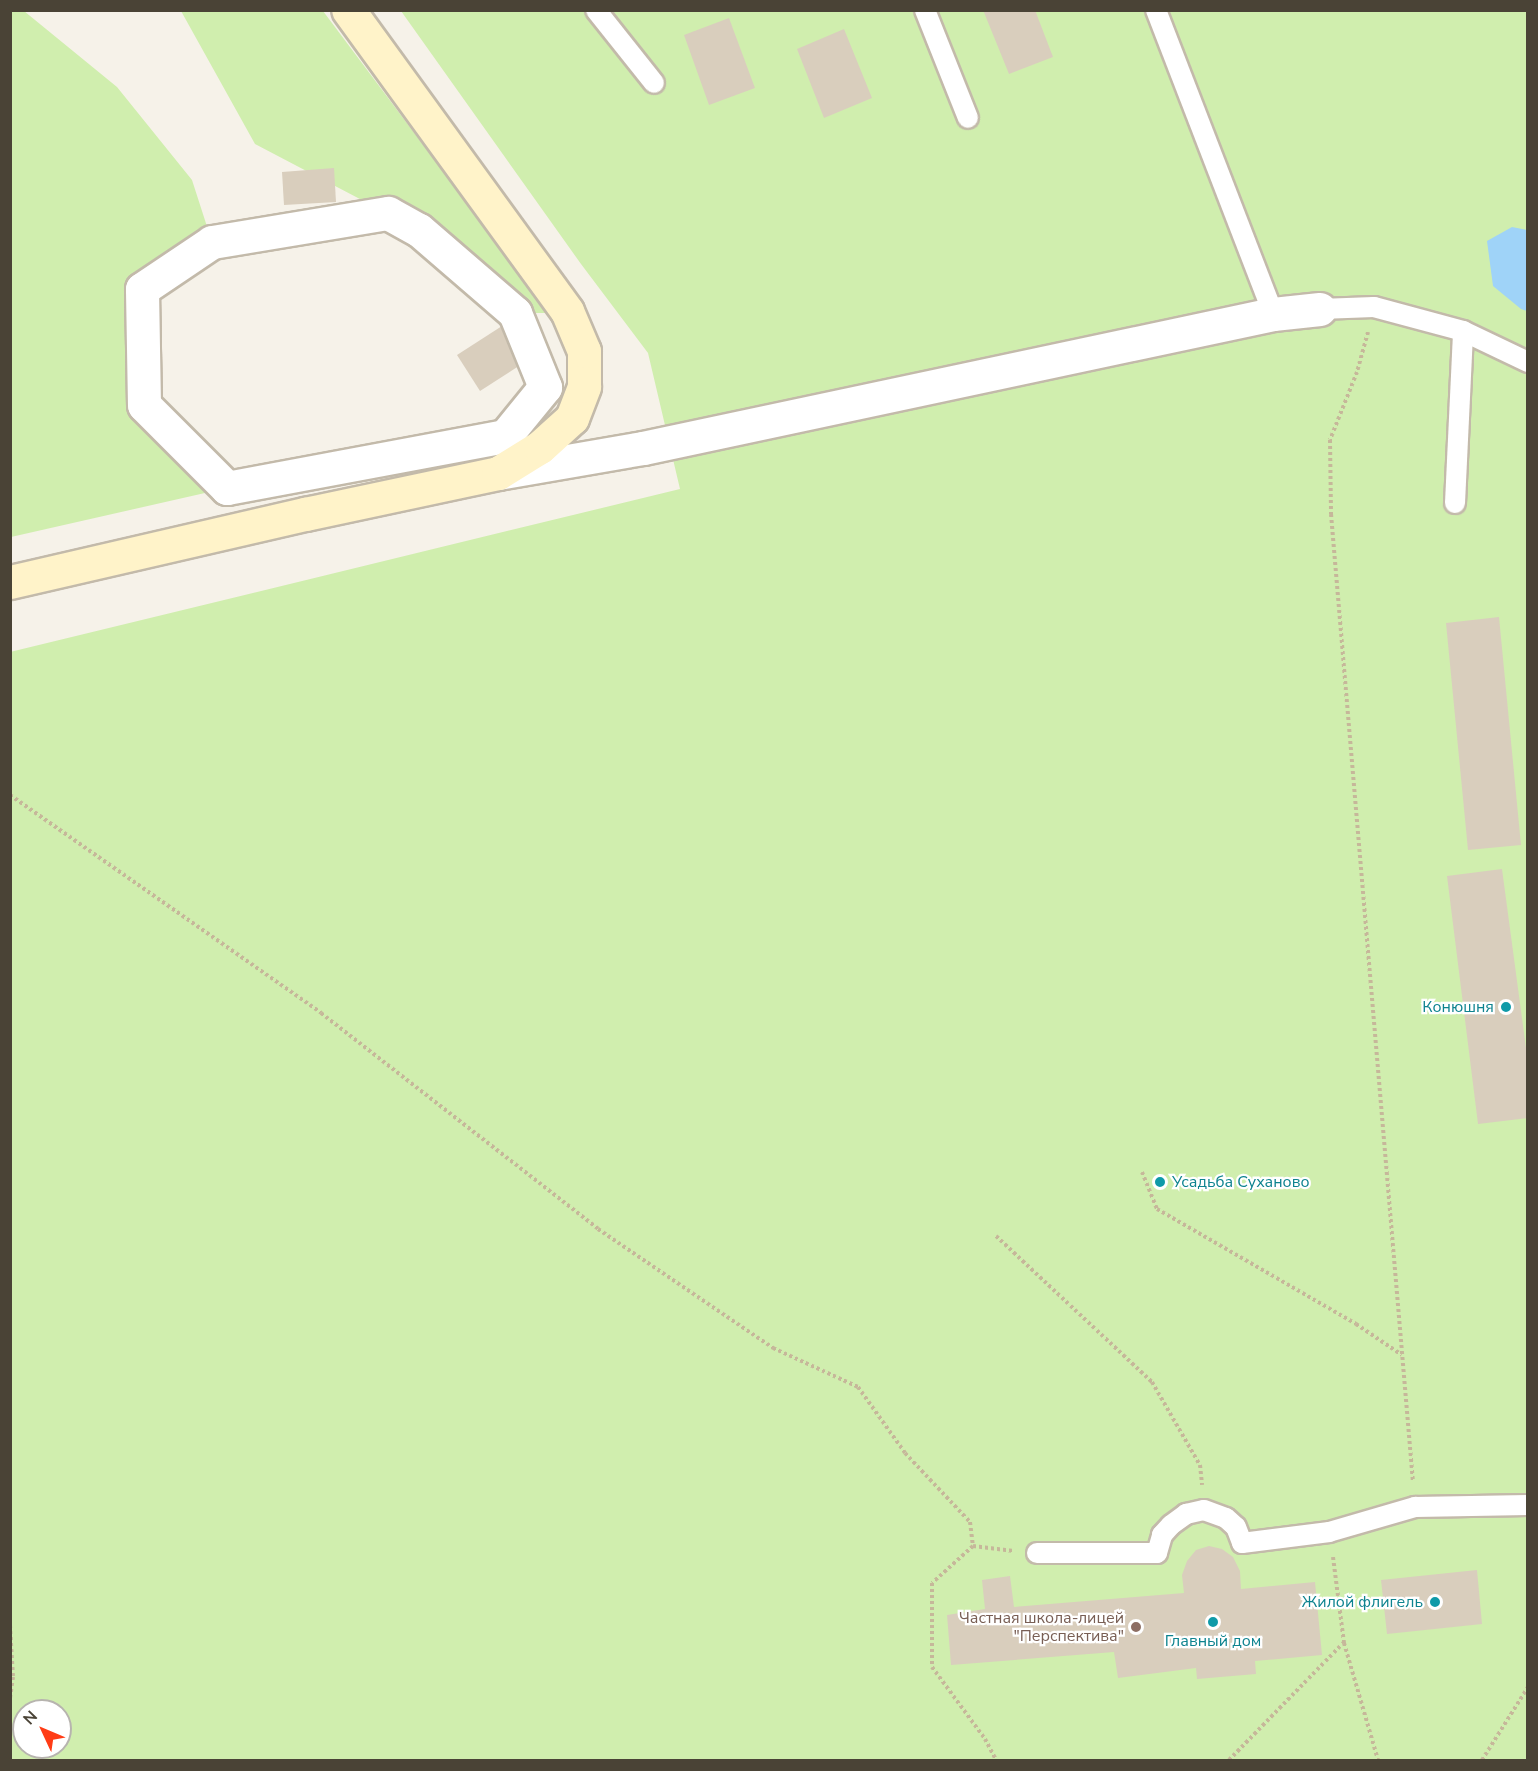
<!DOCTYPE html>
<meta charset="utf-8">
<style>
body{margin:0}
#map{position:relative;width:1538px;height:1771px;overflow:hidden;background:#f6f2e9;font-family:"Nunito Sans",sans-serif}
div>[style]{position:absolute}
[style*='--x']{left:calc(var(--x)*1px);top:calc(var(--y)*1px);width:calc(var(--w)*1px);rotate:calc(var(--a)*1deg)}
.green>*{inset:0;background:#d0eeae}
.water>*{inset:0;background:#9fd3f8}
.building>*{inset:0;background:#d9cebd}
.path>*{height:4px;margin-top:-2px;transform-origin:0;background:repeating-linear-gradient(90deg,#c6b79a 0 3px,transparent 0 6px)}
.roads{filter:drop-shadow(2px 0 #c3baaa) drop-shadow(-2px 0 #c3baaa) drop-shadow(0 2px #c3baaa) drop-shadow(0 -2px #c3baaa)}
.service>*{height:20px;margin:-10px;padding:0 10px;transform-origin:10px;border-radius:10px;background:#fff}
.minor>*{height:33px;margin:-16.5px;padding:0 16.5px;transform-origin:16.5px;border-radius:16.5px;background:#fff}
.secondary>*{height:33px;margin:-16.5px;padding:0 16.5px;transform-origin:16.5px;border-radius:16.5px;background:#fff3c9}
.dots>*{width:16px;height:16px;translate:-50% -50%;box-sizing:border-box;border:3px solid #fff;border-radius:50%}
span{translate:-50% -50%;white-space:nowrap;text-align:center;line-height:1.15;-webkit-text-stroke:4.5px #fff;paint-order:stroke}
.culture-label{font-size:16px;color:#0d838f}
.right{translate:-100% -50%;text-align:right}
.left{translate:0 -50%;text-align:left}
.education-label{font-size:16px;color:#785e54}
.frame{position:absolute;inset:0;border:12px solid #4a4336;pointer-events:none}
.north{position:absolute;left:12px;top:1699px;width:60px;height:60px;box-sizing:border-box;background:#fff;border:2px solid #b7b4af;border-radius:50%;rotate:314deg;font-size:16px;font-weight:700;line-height:24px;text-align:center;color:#4a4336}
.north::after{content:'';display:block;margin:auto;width:21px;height:27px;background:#ff3c16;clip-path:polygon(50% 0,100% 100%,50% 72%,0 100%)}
</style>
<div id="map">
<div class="green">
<i style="clip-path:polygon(10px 11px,24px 11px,117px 87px,192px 180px,212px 242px,142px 289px,144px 405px,227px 488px,11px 537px)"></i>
<i style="clip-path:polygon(181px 11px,323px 11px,549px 313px,515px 313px,419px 230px,255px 144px)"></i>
<i style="clip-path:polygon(evenodd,401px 11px,1527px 11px,1527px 1760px,11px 1760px,10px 652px,680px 489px,648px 353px,581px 264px,401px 11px,24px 1711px,60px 1711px,60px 1747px,24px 1747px,24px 1711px)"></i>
</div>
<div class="water">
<i style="clip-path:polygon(1512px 227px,1527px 230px,1527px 311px,1521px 309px,1493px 286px,1487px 241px)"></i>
</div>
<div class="building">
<i style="clip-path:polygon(983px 10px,1035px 10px,1053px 57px,1009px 74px)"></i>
<i style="clip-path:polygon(729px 18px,755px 88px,709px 105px,684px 35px)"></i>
<i style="clip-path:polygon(844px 29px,872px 98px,824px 118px,797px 49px)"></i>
<i style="clip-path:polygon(334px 168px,336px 202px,284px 205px,282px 172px)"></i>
<i style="clip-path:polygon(502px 326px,525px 362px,480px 391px,457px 355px)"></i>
<i style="clip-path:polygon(1499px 617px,1521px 845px,1468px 850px,1446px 623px)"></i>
<i style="clip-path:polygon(1502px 869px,1528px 1063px,1528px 1118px,1478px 1124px,1447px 876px)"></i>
<i style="clip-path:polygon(1209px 1546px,1222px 1549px,1233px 1557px,1240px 1571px,1241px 1589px,1315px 1582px,1322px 1655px,1255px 1661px,1256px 1674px,1197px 1679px,1196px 1668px,1118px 1678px,1114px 1652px,951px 1665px,947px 1615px,985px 1609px,982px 1580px,1010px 1576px,1014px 1607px,1184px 1593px,1182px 1575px,1187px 1561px,1196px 1550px)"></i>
<i style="clip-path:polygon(1477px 1570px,1482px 1624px,1387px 1634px,1381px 1580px)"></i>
</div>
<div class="path">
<i style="--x:1368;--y:332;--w:41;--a:105.4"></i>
<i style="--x:1357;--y:372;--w:73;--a:111.7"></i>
<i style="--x:1330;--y:440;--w:74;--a:89.2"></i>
<i style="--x:1331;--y:514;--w:971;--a:85.16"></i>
<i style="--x:10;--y:795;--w:380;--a:35"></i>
<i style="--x:321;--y:1013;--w:351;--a:37.9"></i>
<i style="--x:598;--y:1229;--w:212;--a:34.2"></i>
<i style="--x:773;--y:1348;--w:94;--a:24.6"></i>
<i style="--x:858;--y:1387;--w:81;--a:54.5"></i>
<i style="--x:905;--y:1453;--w:95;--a:46.7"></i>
<i style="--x:970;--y:1522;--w:24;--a:83"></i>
<i style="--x:973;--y:1546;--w:55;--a:137.9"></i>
<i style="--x:932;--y:1583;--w:84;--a:90"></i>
<i style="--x:932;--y:1667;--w:89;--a:53.6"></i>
<i style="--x:985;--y:1739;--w:24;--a:62"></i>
<i style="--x:1142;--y:1172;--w:40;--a:68"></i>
<i style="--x:1157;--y:1209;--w:230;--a:30"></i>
<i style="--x:1356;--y:1324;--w:55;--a:34"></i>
<i style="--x:996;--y:1236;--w:214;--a:43.1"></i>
<i style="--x:1152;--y:1382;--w:96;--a:60"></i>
<i style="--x:1200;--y:1465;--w:20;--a:84"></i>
<i style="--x:973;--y:1546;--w:41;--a:7"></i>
<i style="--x:1333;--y:1557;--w:87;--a:82.7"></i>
<i style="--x:1344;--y:1643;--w:122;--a:73.8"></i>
<i style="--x:10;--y:1625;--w:52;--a:86.7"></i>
<i style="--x:13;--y:1677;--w:22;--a:98"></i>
<i style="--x:1229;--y:1760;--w:163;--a:-45.7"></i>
<i style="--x:1482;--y:1760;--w:86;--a:-57.8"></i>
</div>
<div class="roads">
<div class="service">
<i style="--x:596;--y:10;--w:93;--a:51.5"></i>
<i style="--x:925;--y:10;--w:116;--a:68.3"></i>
<i style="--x:1156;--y:10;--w:326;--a:68.9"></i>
<i style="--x:1320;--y:309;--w:54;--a:-2.1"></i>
<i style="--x:1374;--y:307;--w:92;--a:15.1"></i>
<i style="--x:1463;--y:331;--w:72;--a:25.5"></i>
<i style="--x:1455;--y:503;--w:172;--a:-87.3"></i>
<i style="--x:1037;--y:1553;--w:120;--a:0"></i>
<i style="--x:1157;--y:1553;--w:19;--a:-74"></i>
<i style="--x:1162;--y:1535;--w:13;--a:-48"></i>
<i style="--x:1171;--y:1525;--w:19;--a:-36"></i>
<i style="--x:1186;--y:1514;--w:18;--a:-13"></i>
<i style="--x:1204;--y:1510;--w:23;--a:20"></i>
<i style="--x:1226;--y:1518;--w:13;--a:42"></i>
<i style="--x:1236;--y:1527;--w:17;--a:69"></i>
<i style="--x:1242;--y:1543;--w:88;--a:-7.2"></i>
<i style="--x:1329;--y:1532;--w:90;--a:-16.2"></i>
<i style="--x:1415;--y:1507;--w:113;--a:-1"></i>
</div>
<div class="minor">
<i style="--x:388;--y:213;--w:35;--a:29"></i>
<i style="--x:419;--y:230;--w:127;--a:40.8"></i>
<i style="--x:515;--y:313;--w:80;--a:67.9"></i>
<i style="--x:545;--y:387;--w:63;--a:129.2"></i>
<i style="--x:505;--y:436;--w:283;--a:169.4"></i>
<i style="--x:227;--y:488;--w:117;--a:-135"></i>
<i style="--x:144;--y:405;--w:116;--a:-91"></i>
<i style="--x:142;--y:289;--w:84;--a:-33.9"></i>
<i style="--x:212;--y:242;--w:178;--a:-9.4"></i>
<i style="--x:498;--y:473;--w:147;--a:-9.8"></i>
<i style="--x:643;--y:448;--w:644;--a:-12.01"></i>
<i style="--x:1273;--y:314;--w:47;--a:-6.1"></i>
</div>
<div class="secondary">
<i style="--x:10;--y:582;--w:303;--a:-13"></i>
<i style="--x:305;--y:514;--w:197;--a:-12"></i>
<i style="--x:498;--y:473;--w:49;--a:-31.8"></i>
<i style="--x:540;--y:447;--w:43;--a:-42.2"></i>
<i style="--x:572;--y:418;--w:34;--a:-69"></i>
<i style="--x:584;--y:386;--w:35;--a:-90"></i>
<i style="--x:584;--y:351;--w:43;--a:-113"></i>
<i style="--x:567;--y:311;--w:372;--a:-126"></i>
</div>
</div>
<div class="dots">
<i style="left:1506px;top:1007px;background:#0f9aa8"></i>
<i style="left:1160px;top:1182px;background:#0f9aa8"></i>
<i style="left:1435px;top:1602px;background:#0f9aa8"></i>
<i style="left:1213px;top:1622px;background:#0f9aa8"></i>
<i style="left:1136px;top:1627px;background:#8d6e63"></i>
</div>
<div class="culture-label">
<span class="right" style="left:1494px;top:1007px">Конюшня</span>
<span class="left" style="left:1172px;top:1182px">Усадьба Суханово</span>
<span class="right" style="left:1423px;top:1602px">Жилой флигель</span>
<span style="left:1213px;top:1641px">Главный дом</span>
</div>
<div class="education-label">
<span class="right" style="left:1124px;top:1627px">Частная школа-лицей<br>"Перспектива"</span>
</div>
<div class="frame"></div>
<div class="north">N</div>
</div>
